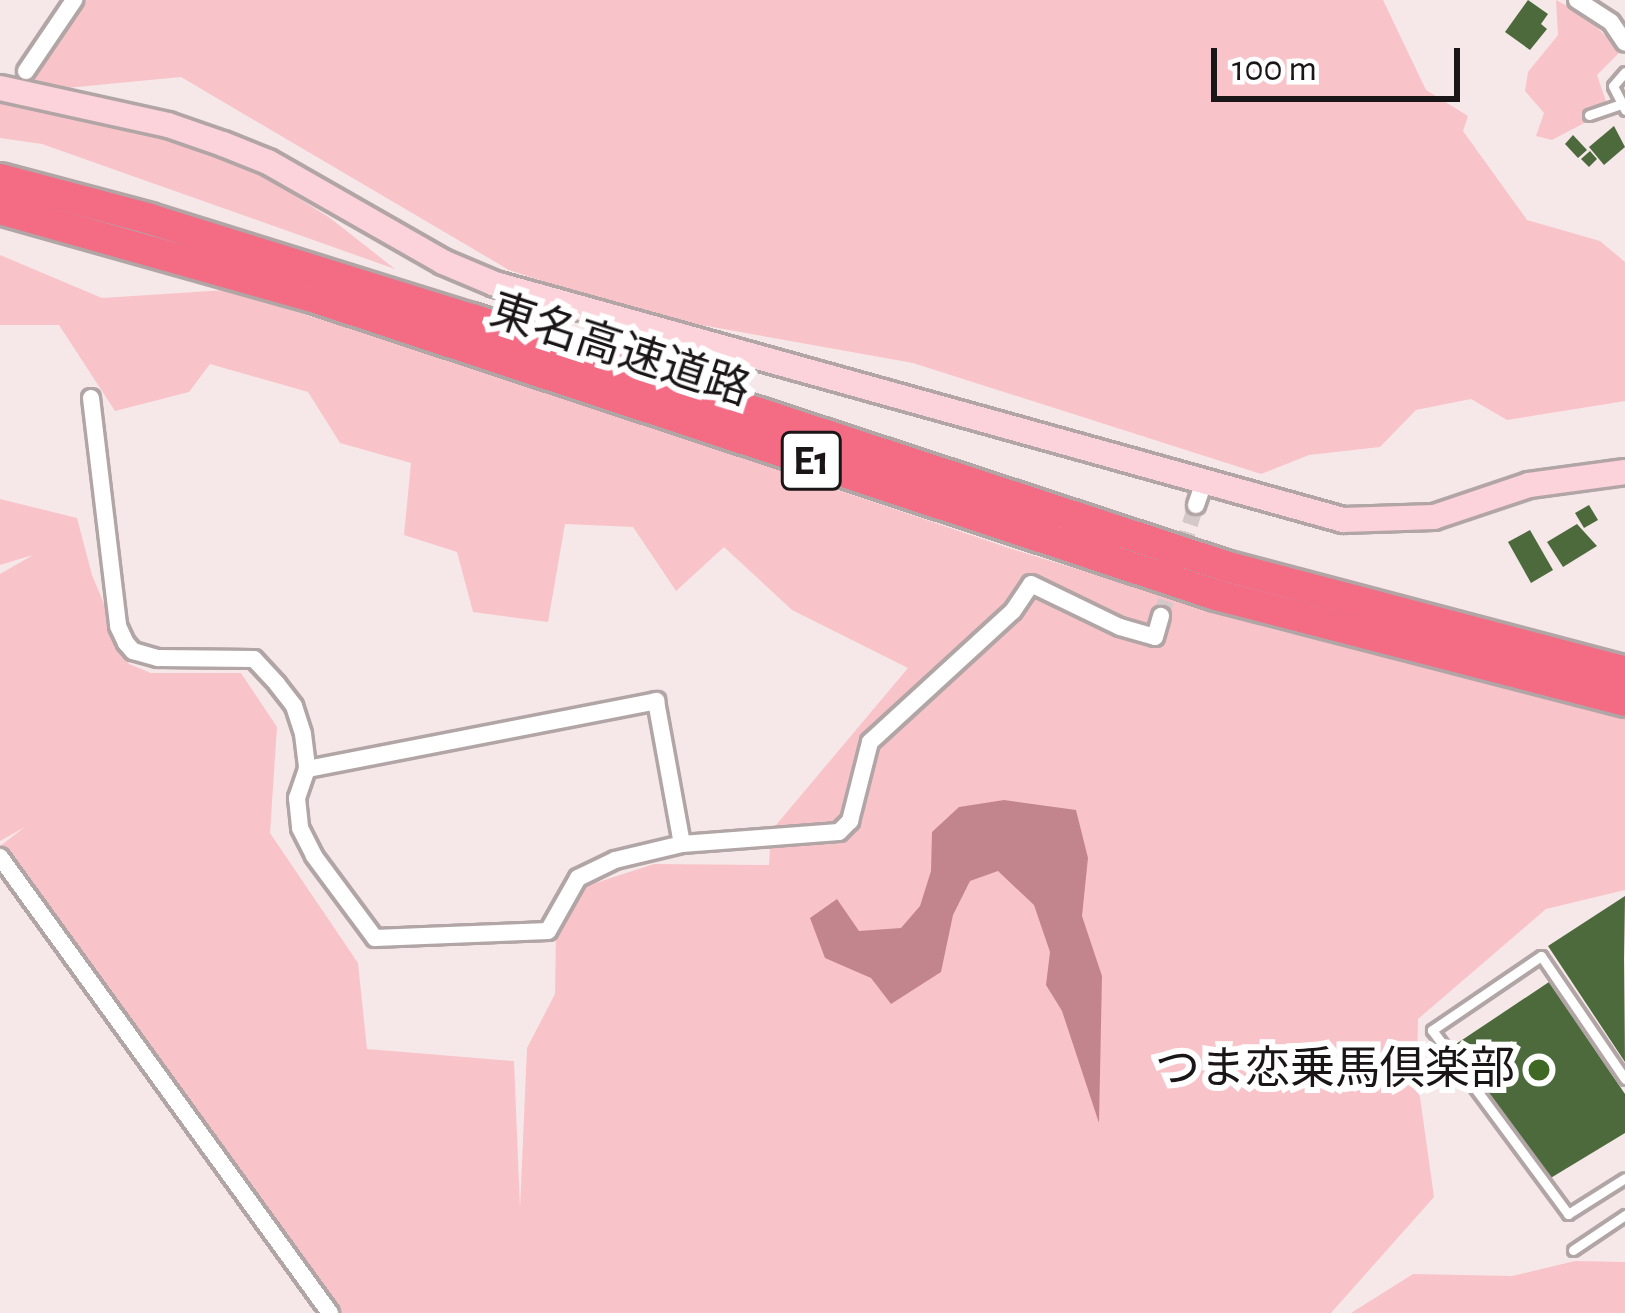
<!DOCTYPE html>
<meta charset="utf-8">
<style>
body{margin:0}
#map{position:relative;width:1625px;height:1313px;overflow:hidden;background:#f6e8e9;font-family:"Alegreya Sans","Noto Sans JP",sans-serif}
div>[style]{position:absolute}
[style*='--x']{left:calc(var(--x)*1px);top:calc(var(--y)*1px);width:calc(var(--w)*1px);rotate:calc(var(--a)*1deg)}
.green>*{inset:0;background:#f9c4c9}
.water>*{inset:0;background:#c3858d}
.building>*{inset:0;background:#4d6a3d}
.street-tunnel>*{height:16px;margin-top:-8px;transform-origin:0;background:repeating-linear-gradient(90deg,#d5c8c9 0 16px,transparent 0 24px)}
.roads{filter:drop-shadow(3px 0 #b2a5a6) drop-shadow(-3px 0 #b2a5a6) drop-shadow(0 3px #b2a5a6) drop-shadow(0 -3px #b2a5a6)}
.lane>*{height:9px;margin:-4.5px;padding:0 4.5px;transform-origin:4.5px;border-radius:4.5px;background:#fff}
.street>*{height:16px;margin:-8px;padding:0 8px;transform-origin:8px;border-radius:8px;background:#fff}
.secondary>*{height:24px;margin:-12px;padding:0 12px;transform-origin:12px;border-radius:12px;background:#fcd3da}
.highway>*{height:30px;margin:-15px;padding:0 15px;transform-origin:15px;border-radius:15px;background:#f46b84}
.dots>*{width:33px;height:33px;translate:-50% -50%;box-sizing:border-box;border:6px solid #fff;border-radius:50%}
span{translate:-50% -50%;white-space:nowrap;text-align:center;line-height:1.15;-webkit-text-stroke:12px #fff;paint-order:stroke}
.shield-label span{padding:3px 9px;background:#fff;border:3px solid;border-radius:9px;-webkit-text-stroke-width:0}
.shield-label{font-size:42px;color:#1a1516;font-weight:700}
.street-label{font-size:45px;color:#1a1516}
.poi-label{font-size:45px;color:#1a1516}
.right{translate:-100% -50%;text-align:right}
.scale{position:absolute;left:1211px;top:48px;width:249px;height:54px;box-sizing:border-box;border:6px solid #1a1516;border-top:0;padding-left:15px;font-size:36px;line-height:42px;white-space:nowrap;color:#1a1516;-webkit-text-stroke:9px #fff;paint-order:stroke}
</style>
<div id="map">
<div class="green">
<i style="clip-path:polygon(83px 0,1383px 0,1426px 90px,1468px 116px,1463px 131px,1527px 220px,1600px 241px,1625px 262px,1625px 401px,1507px 420px,1471px 399px,1416px 410px,1380px 447px,1309px 455px,1261px 474px,913px 363px,645px 315px,509px 270px,181px 77px,56px 89px,18px 79px,42px 65px)"></i>
<i style="clip-path:polygon(1556px 0,1584px 15px,1621px 51px,1597px 75px,1609px 110px,1552px 140px,1536px 136px,1544px 113px,1525px 91px,1528px 72px,1558px 35px)"></i>
<i style="clip-path:polygon(0 95px,176px 140px,259px 173px,330px 218px,395px 269px,42px 144px,0 138px)"></i>
<i style="clip-path:polygon(0 255px,102px 298px,225px 290px,473px 366px,1009px 548px,1268px 628px,1625px 716px,1625px 890px,1546px 909px,1418px 1019px,1417px 1076px,1434px 1197px,1331px 1313px,330px 1313px,0 857px,0 846px,25px 827px,0 841px,0 574px,33px 555px,0 565px,0 499px,77px 518px,92px 575px,129px 664px,151px 673px,241px 673px,277px 727px,270px 833px,358px 963px,367px 1049px,514px 1061px,520px 1208px,527px 1048px,555px 994px,556px 930px,580px 888px,654px 864px,769px 865px,771px 831px,908px 668px,792px 610px,724px 547px,676px 591px,633px 527px,565px 524px,548px 622px,473px 612px,457px 552px,404px 535px,411px 463px,340px 443px,308px 392px,210px 364px,189px 392px,115px 411px,59px 325px,0 325px)"></i>
<i style="clip-path:polygon(1575px 1261px,1625px 1262px,1625px 1313px,1351px 1313px,1413px 1274px,1512px 1276px)"></i>
</div>
<div class="water">
<i style="clip-path:polygon(1004px 800px,1076px 810px,1088px 858px,1082px 916px,1102px 976px,1099px 1123px,1062px 1011px,1046px 985px,1050px 952px,1034px 905px,998px 871px,970px 881px,953px 915px,941px 972px,891px 1004px,871px 978px,825px 958px,810px 918px,837px 899px,859px 931px,901px 928px,920px 906px,931px 871px,932px 832px,959px 807px)"></i>
</div>
<div class="building">
<i style="clip-path:polygon(1528px 0,1548px 14px,1541px 24px,1547px 29px,1530px 50px,1505px 32px)"></i>
<i style="clip-path:polygon(1614px 126px,1625px 147px,1604px 165px,1589px 147px)"></i>
<i style="clip-path:polygon(1573px 135px,1587px 150px,1578px 158px,1565px 144px)"></i>
<i style="clip-path:polygon(1590px 151px,1597px 159px,1589px 167px,1581px 159px)"></i>
<i style="clip-path:polygon(1589px 505px,1598px 520px,1584px 528px,1575px 513px)"></i>
<i style="clip-path:polygon(1577px 524px,1597px 546px,1563px 567px,1547px 542px)"></i>
<i style="clip-path:polygon(1530px 530px,1553px 570px,1531px 583px,1508px 542px)"></i>
<i style="clip-path:polygon(1625px 896px,1624px 958px,1625px 1062px,1548px 946px)"></i>
<i style="clip-path:polygon(1549px 982px,1625px 1094px,1625px 1133px,1549px 1179px,1453px 1046px)"></i>
</div>
<div class="street-tunnel">
<i style="--x:1161;--y:616;--w:116;--a:-72.5"></i>
</div>
<div class="roads">
<div class="lane">
<i style="--x:1625;--y:72;--w:18;--a:131"></i>
<i style="--x:1613;--y:86;--w:27;--a:63"></i>
<i style="--x:1589;--y:115;--w:34;--a:-19"></i>
<i style="--x:1625;--y:1079;--w:149;--a:-124.3"></i>
<i style="--x:1541;--y:956;--w:132;--a:145.8"></i>
<i style="--x:1432;--y:1030;--w:229;--a:53.5"></i>
<i style="--x:1568;--y:1214;--w:67;--a:-32.3"></i>
<i style="--x:1573;--y:1250;--w:63;--a:-33.9"></i>
</div>
<div class="street">
<i style="--x:1577;--y:0;--w:40;--a:32.9"></i>
<i style="--x:1611;--y:22;--w:25;--a:56"></i>
<i style="--x:26;--y:71;--w:86;--a:-55.9"></i>
<i style="--x:91;--y:398;--w:230;--a:83.2"></i>
<i style="--x:118;--y:626;--w:19;--a:65"></i>
<i style="--x:126;--y:643;--w:11;--a:49"></i>
<i style="--x:133;--y:651;--w:26;--a:16"></i>
<i style="--x:158;--y:658;--w:96;--a:0.6"></i>
<i style="--x:254;--y:659;--w:34;--a:47"></i>
<i style="--x:277;--y:684;--w:28;--a:52"></i>
<i style="--x:294;--y:706;--w:29;--a:72"></i>
<i style="--x:303;--y:734;--w:35;--a:83"></i>
<i style="--x:307;--y:769;--w:31;--a:109"></i>
<i style="--x:297;--y:798;--w:30;--a:84"></i>
<i style="--x:300;--y:828;--w:31;--a:63"></i>
<i style="--x:314;--y:856;--w:102;--a:53.4"></i>
<i style="--x:375;--y:938;--w:173;--a:-2.3"></i>
<i style="--x:548;--y:931;--w:61;--a:-60.5"></i>
<i style="--x:578;--y:878;--w:41;--a:-25.9"></i>
<i style="--x:615;--y:860;--w:69;--a:-13.4"></i>
<i style="--x:682;--y:844;--w:157;--a:-4.4"></i>
<i style="--x:839;--y:832;--w:16;--a:-45"></i>
<i style="--x:850;--y:821;--w:81;--a:-75.8"></i>
<i style="--x:870;--y:742;--w:194;--a:-42.5"></i>
<i style="--x:1013;--y:611;--w:32;--a:-56"></i>
<i style="--x:1031;--y:584;--w:99;--a:25.8"></i>
<i style="--x:1120;--y:627;--w:36;--a:16"></i>
<i style="--x:1155;--y:637;--w:22;--a:-74"></i>
<i style="--x:1196;--y:505;--w:21;--a:-71"></i>
<i style="--x:307;--y:769;--w:356;--a:-11"></i>
<i style="--x:656;--y:701;--w:145;--a:79.7"></i>
<i style="--x:0;--y:857;--w:563;--a:54.11"></i>
</div>
<div class="secondary">
<i style="--x:0;--y:88;--w:172;--a:12.4"></i>
<i style="--x:168;--y:125;--w:58;--a:19.1"></i>
<i style="--x:223;--y:144;--w:48;--a:21.8"></i>
<i style="--x:268;--y:162;--w:202;--a:29.7"></i>
<i style="--x:443;--y:262;--w:56;--a:22.9"></i>
<i style="--x:495;--y:284;--w:880;--a:15.55"></i>
<i style="--x:1343;--y:520;--w:91;--a:-1.9"></i>
<i style="--x:1434;--y:517;--w:100;--a:-18.6"></i>
<i style="--x:1529;--y:485;--w:97;--a:-7.7"></i>
</div>
<div class="highway">
<i style="--x:0;--y:179;--w:155;--a:14.9"></i>
<i style="--x:150;--y:219;--w:337;--a:17.3"></i>
<i style="--x:472;--y:319;--w:792;--a:18.16"></i>
<i style="--x:1225;--y:566;--w:414;--a:14.8"></i>
<i style="--x:0;--y:209;--w:325;--a:15.7"></i>
<i style="--x:313;--y:297;--w:951;--a:18.26"></i>
<i style="--x:1216;--y:595;--w:423;--a:14.5"></i>
</div>
</div>
<div class="dots">
<i style="left:1539px;top:1070px;background:#3f6824"></i>
</div>
<div class="shield-label">
<span style="left:811px;top:461px">E1</span>
</div>
<div class="street-label">
<span style="left:620px;top:351px;rotate:18deg">東名高速道路</span>
</div>
<div class="poi-label">
<span class="right" style="left:1515px;top:1070px">つま恋乗馬倶楽部</span>
</div>
<div class="scale">100 m</div>
</div>
